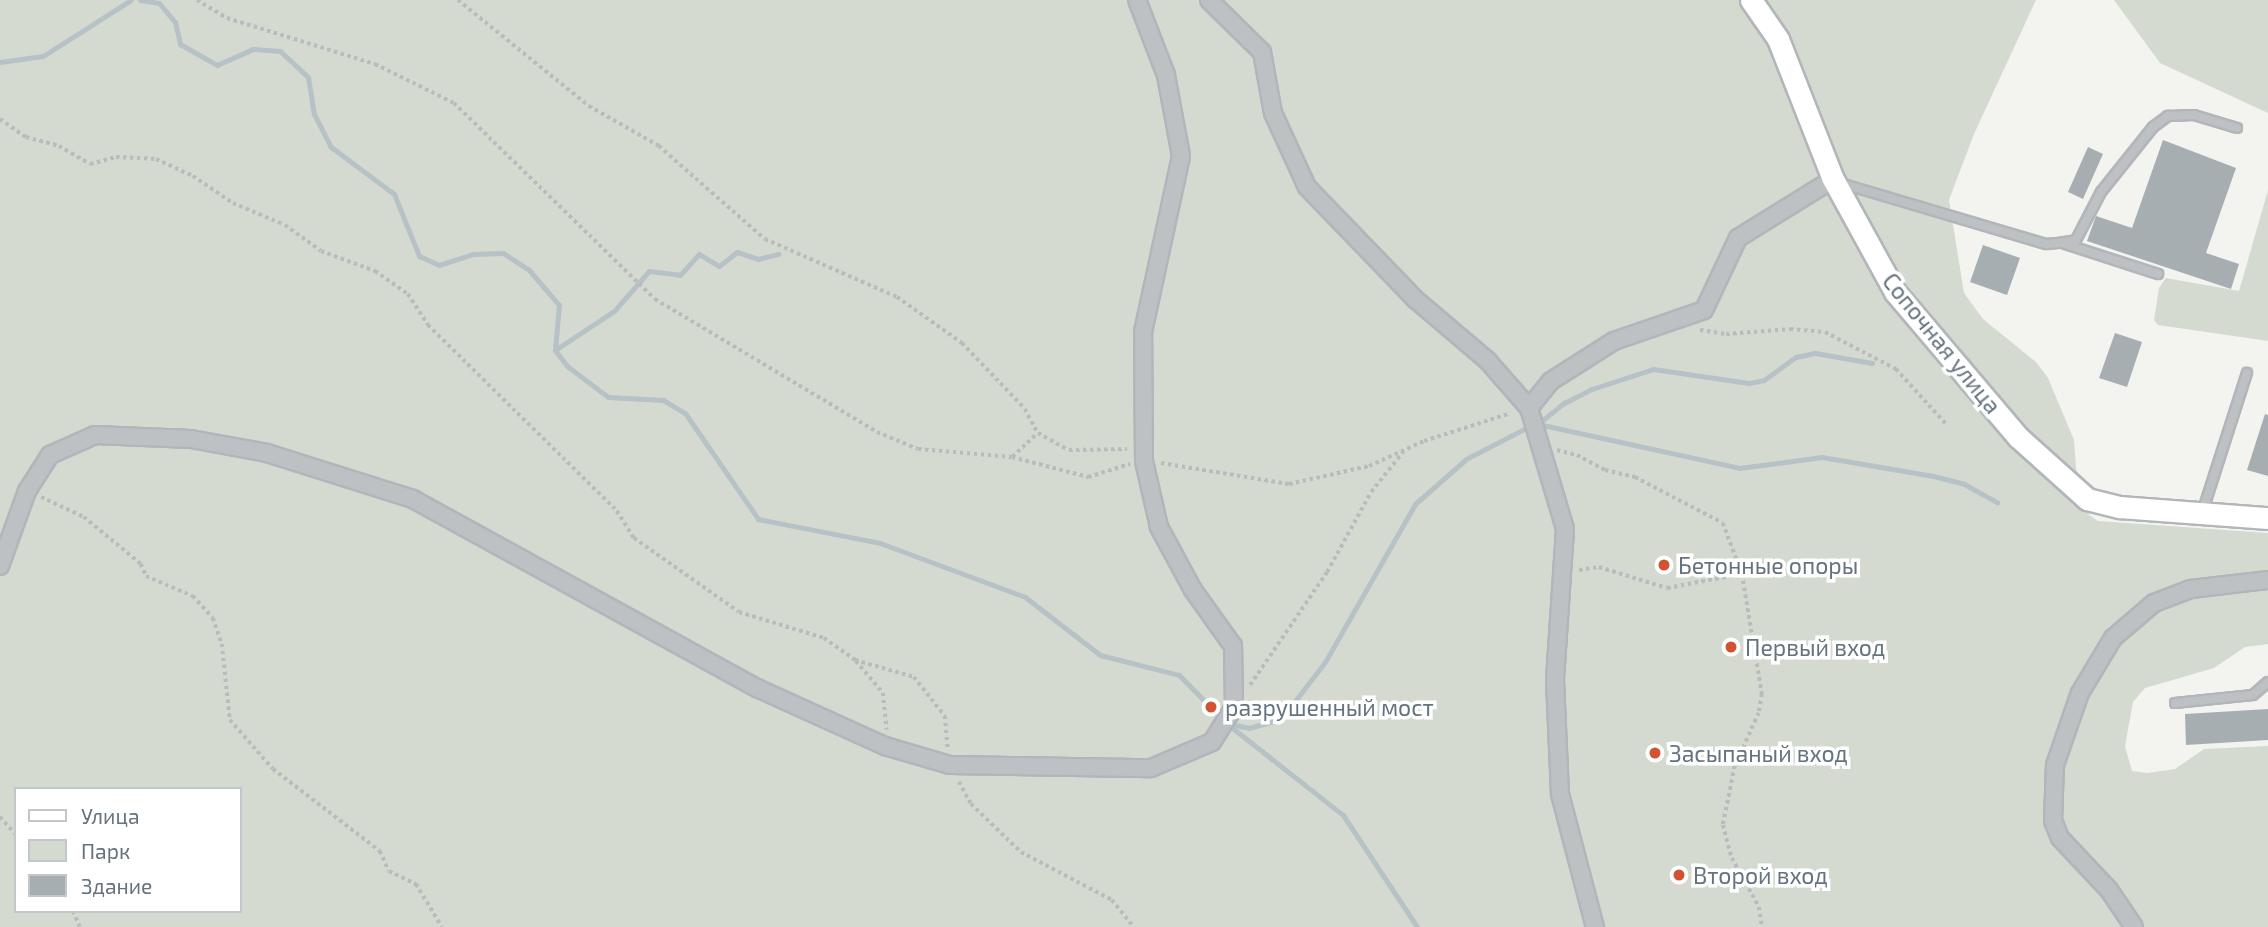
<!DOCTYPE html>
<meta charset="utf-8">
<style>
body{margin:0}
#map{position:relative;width:2268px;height:927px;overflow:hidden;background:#f3f3f0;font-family:"Exo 2",sans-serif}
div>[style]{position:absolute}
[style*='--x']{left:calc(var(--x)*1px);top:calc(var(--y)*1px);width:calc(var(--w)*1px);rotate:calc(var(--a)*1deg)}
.green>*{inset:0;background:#d5dad1}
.stream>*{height:5px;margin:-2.5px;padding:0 2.5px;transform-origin:2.5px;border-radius:2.5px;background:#b7c2c6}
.building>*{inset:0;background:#a7aeb2}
.path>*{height:3.5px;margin-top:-1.75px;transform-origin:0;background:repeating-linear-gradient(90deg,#b9bbbd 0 3.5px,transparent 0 7px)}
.roads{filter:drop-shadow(2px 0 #b2b6ba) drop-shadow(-2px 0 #b2b6ba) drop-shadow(0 2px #b2b6ba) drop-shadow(0 -2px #b2b6ba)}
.service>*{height:8px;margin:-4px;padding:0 4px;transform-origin:4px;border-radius:4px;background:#bdc1c4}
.minor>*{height:16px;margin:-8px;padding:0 8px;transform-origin:8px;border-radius:8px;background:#bdc1c4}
.secondary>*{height:21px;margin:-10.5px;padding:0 10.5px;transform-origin:10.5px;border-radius:10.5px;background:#fff}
.dots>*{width:19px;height:19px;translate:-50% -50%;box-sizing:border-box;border:4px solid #fff;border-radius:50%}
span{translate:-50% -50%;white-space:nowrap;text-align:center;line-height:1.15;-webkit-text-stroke:7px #fff;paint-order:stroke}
.street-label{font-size:23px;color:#65737e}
.poi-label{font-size:23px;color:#65737e}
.left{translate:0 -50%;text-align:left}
.legend{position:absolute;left:14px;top:787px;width:228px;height:126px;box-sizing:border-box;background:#fff;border:2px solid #c1c7cb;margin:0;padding:9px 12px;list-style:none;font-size:21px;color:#65737e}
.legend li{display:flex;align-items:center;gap:14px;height:35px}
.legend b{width:35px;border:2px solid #c1c7cb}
</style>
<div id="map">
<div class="green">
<i style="clip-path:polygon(evenodd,0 0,2036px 0,1974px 134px,1949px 200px,1964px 293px,1983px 319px,2036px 362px,2048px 378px,2074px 440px,2076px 468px,2089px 515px,2098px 521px,2268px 533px,2268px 644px,2245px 647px,2214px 668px,2145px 688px,2133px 702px,2125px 746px,2132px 771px,2147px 773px,2175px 769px,2204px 749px,2268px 746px,2268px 927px,0 927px,0 0,16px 789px,240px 789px,240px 911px,16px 911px,16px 789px)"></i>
<i style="clip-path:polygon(2114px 0,2268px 0,2268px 113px,2160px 63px)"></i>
<i style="clip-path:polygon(2268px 190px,2268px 341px,2158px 325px,2154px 320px,2159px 288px,2166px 278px,2239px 291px)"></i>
</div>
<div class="stream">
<i style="--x:140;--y:0;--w:19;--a:9"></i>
<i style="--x:159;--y:3;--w:25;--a:50"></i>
<i style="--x:175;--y:22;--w:23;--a:77"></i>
<i style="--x:180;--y:44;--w:43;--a:29.6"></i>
<i style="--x:217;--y:65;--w:39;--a:-24"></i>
<i style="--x:253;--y:49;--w:27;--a:4"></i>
<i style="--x:280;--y:51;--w:38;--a:43"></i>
<i style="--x:308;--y:77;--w:37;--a:81"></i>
<i style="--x:314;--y:114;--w:37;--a:63"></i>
<i style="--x:331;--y:147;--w:79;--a:36.7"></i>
<i style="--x:394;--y:194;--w:67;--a:68"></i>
<i style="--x:419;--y:256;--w:22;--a:24"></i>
<i style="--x:439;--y:265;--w:35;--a:-18"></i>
<i style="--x:472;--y:254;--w:31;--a:-2"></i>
<i style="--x:503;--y:253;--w:31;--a:33"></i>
<i style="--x:529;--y:270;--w:46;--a:49.4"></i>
<i style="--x:559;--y:305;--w:45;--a:95.1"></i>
<i style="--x:555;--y:350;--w:20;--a:53"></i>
<i style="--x:567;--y:366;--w:51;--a:37.1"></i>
<i style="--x:608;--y:397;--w:55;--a:3.1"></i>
<i style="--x:663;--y:400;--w:26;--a:31"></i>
<i style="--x:685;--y:413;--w:129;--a:55.4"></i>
<i style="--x:758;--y:519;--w:124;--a:11.1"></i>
<i style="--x:880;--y:543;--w:155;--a:20.4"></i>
<i style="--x:1025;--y:597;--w:95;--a:37.7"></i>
<i style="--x:1100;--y:655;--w:81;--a:14.2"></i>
<i style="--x:1179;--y:675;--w:67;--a:45.6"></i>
<i style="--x:1226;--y:723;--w:149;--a:38.2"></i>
<i style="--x:1343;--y:815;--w:134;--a:56.5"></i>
<i style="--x:0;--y:62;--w:43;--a:-7.9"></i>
<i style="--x:43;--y:56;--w:104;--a:-32.5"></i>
<i style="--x:555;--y:350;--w:71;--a:-33.5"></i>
<i style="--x:614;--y:311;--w:53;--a:-48.8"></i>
<i style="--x:649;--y:271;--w:31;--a:7"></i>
<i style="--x:680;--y:275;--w:28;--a:-48"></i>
<i style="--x:699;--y:254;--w:23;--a:31"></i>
<i style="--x:719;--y:266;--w:23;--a:-38"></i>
<i style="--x:737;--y:252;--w:22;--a:18"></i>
<i style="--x:758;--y:259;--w:21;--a:-14"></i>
<i style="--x:1539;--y:423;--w:32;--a:-39"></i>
<i style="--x:1564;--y:403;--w:31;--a:-27"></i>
<i style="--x:1592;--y:389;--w:64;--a:-18.2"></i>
<i style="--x:1653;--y:369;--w:97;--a:8.3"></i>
<i style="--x:1749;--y:383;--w:15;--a:-11"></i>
<i style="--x:1764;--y:380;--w:39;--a:-36"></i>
<i style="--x:1796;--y:357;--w:19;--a:-12"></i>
<i style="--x:1815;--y:353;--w:58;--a:10"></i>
<i style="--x:1538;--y:424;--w:206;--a:12.3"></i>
<i style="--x:1739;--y:468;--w:84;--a:-7.5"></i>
<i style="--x:1822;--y:457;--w:113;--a:9.7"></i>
<i style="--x:1933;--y:476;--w:32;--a:14"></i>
<i style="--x:1964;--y:484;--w:38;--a:29"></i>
<i style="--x:1229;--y:724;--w:20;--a:11"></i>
<i style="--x:1249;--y:728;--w:33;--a:-16"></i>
<i style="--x:1281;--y:719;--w:72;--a:-52.3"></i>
<i style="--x:1325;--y:662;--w:182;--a:-60.3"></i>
<i style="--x:1415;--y:504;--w:68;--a:-41.4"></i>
<i style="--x:1466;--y:459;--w:72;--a:-27.3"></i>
</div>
<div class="building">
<i style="clip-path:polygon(2163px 140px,2236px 168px,2206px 253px,2239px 264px,2231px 289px,2087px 241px,2096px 216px,2132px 228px)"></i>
<i style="clip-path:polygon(2088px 147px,2103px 154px,2083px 199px,2068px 192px)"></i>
<i style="clip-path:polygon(1983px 245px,2020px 258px,2007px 295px,1970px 282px)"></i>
<i style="clip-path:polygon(2115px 333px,2142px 342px,2127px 387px,2099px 378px)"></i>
<i style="clip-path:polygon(2265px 414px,2268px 415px,2268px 476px,2247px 470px)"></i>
<i style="clip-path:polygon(2268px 709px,2268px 740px,2186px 745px,2185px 714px)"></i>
</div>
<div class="path">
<i style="--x:197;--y:0;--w:35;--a:31"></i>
<i style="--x:227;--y:18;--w:155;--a:17.3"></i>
<i style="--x:375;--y:64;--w:88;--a:26.3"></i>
<i style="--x:454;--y:103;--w:281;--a:44.3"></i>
<i style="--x:655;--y:299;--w:259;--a:30.9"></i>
<i style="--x:877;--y:432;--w:44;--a:22.5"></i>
<i style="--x:918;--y:449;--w:94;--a:4.9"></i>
<i style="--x:1012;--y:457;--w:79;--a:14.7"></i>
<i style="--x:1088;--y:477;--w:44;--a:-17.2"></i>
<i style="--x:458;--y:0;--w:169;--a:39"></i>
<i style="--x:589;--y:106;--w:81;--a:29.7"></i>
<i style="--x:659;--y:146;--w:141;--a:41.3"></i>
<i style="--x:765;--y:239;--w:144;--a:23.7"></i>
<i style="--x:897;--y:297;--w:80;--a:35.3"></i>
<i style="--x:962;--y:343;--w:91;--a:46.3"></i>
<i style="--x:1025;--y:409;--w:27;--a:62"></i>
<i style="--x:1038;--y:433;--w:35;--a:29"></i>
<i style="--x:1069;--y:450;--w:58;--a:-1"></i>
<i style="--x:0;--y:119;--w:32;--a:35"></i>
<i style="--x:26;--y:137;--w:34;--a:15"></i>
<i style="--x:59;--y:146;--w:36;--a:30"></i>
<i style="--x:90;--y:164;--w:27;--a:-15"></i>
<i style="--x:116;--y:157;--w:40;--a:2.9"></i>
<i style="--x:156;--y:159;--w:41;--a:24.7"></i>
<i style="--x:193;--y:176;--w:48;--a:34"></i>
<i style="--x:233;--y:203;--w:56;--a:22.9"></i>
<i style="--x:285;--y:225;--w:44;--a:35.8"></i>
<i style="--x:321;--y:251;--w:58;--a:20.3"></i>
<i style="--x:375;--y:271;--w:40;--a:34.9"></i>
<i style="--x:408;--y:294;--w:37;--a:57"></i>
<i style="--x:428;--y:325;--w:265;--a:44.5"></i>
<i style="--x:617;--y:511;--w:32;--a:58"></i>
<i style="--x:634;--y:538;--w:128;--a:35.2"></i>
<i style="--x:739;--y:612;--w:89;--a:17"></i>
<i style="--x:824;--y:638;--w:38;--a:35"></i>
<i style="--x:855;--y:660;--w:61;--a:16.1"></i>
<i style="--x:914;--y:677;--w:50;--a:51.5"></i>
<i style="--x:945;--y:716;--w:32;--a:85"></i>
<i style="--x:1700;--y:330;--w:26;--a:9"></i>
<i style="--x:1726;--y:334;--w:64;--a:-4.5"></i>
<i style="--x:1790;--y:329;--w:35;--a:5"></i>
<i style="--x:1825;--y:332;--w:80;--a:27.5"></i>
<i style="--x:1896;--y:369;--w:76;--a:47.7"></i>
<i style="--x:1557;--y:450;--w:21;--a:14"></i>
<i style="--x:1577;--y:455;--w:32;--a:28"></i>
<i style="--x:1605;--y:470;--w:31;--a:13"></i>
<i style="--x:1635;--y:477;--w:99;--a:27.6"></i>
<i style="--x:1723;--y:523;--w:54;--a:69.6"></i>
<i style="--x:1742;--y:574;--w:122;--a:80.5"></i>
<i style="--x:1762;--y:694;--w:19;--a:99"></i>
<i style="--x:1759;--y:713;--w:58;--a:114.4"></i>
<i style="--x:1735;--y:766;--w:60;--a:101.5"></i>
<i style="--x:1723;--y:825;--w:34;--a:75"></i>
<i style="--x:1732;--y:858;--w:56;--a:61.1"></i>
<i style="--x:1759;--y:907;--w:20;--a:81"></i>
<i style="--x:1012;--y:457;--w:35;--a:-43"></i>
<i style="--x:1161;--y:463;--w:130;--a:9.3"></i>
<i style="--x:1289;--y:484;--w:82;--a:-12.7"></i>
<i style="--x:1369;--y:466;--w:60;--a:-24.4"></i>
<i style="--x:1424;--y:441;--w:91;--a:-17.8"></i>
<i style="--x:41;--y:497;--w:47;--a:24.9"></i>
<i style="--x:84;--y:517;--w:74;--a:39.5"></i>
<i style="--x:141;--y:564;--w:13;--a:67"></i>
<i style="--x:146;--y:576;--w:51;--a:23.1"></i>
<i style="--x:193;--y:596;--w:30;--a:48"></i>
<i style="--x:213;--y:618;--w:28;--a:71"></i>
<i style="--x:222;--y:644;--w:76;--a:84"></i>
<i style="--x:230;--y:720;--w:65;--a:48.7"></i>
<i style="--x:273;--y:769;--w:135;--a:37.5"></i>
<i style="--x:380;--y:851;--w:22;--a:66"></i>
<i style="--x:389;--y:871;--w:30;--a:26"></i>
<i style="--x:416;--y:884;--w:50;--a:58.8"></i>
<i style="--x:1579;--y:570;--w:20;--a:-9"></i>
<i style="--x:1599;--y:567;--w:71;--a:17.2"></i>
<i style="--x:1667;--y:588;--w:75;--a:-10.7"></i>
<i style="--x:856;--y:661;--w:42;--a:49.8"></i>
<i style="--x:883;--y:693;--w:37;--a:84"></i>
<i style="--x:1250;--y:685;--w:137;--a:-55.7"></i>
<i style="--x:1327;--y:572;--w:91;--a:-61.2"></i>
<i style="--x:1371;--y:492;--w:51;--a:-51.3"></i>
<i style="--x:959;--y:782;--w:25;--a:61"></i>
<i style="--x:971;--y:804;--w:69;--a:43.8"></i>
<i style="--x:1021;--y:852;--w:103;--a:27.8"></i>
<i style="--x:1112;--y:900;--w:35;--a:51"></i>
<i style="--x:0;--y:817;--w:24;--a:48"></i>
<i style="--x:73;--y:911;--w:17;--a:66"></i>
</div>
<div class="roads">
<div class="service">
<i style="--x:1840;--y:183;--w:215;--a:16.5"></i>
<i style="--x:2046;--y:244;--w:12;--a:-5"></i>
<i style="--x:2058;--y:243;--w:18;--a:-9"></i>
<i style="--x:2076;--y:240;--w:54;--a:-62.5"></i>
<i style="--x:2101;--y:192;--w:83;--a:-51.3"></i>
<i style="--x:2153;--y:127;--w:19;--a:-36"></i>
<i style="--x:2168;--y:116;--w:26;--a:-2"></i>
<i style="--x:2194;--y:115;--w:45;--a:16.8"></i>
<i style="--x:2065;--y:244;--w:98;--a:17.9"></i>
<i style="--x:2203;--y:510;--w:144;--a:-72.2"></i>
<i style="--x:2175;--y:703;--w:78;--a:-5.9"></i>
<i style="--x:2253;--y:695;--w:20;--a:-41"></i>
</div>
<div class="minor">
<i style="--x:1209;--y:0;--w:74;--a:44.5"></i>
<i style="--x:1262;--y:52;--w:62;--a:79.8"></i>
<i style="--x:1273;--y:113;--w:81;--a:65.3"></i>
<i style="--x:1307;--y:187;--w:156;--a:46"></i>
<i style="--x:1415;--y:299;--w:94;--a:40.3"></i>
<i style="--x:1487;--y:360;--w:64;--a:48.8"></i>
<i style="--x:1529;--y:408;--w:126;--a:73.4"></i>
<i style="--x:1565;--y:529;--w:151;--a:93.8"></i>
<i style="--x:1555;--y:680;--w:114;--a:87.5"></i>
<i style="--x:1560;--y:794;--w:138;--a:75.3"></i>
<i style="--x:1529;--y:408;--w:35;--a:-51"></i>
<i style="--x:1551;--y:381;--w:75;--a:-32.4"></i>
<i style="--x:1614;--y:341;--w:95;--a:-19"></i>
<i style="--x:1704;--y:310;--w:80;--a:-64.7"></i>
<i style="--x:1738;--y:238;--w:112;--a:-31.8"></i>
<i style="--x:0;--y:566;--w:80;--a:-70.2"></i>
<i style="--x:27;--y:491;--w:43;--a:-57.4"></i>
<i style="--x:50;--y:455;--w:49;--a:-24"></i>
<i style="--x:95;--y:435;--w:96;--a:2.4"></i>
<i style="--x:191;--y:439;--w:77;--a:10.4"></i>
<i style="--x:267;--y:453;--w:153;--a:17.5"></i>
<i style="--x:413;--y:499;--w:393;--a:28.8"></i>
<i style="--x:757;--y:688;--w:141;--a:24.4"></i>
<i style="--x:885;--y:746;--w:68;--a:16.3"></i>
<i style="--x:950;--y:765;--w:201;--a:0.9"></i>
<i style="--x:1151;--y:768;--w:66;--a:-23.1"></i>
<i style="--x:1212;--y:742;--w:41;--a:-57.8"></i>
<i style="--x:1234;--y:707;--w:61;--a:-90.9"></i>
<i style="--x:1233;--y:646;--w:69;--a:-125.5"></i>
<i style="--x:1193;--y:590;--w:72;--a:-118.4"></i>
<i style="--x:1159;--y:527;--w:68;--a:-102.8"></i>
<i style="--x:1144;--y:461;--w:129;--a:-90.4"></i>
<i style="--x:1143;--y:332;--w:180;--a:-77.8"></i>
<i style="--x:1181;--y:156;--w:82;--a:-100.5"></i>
<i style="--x:1166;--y:75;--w:80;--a:-111.1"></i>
<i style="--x:2134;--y:927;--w:45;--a:-124"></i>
<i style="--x:2109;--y:890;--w:71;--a:-133.3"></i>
<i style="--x:2060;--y:838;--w:18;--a:-112"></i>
<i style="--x:2053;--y:821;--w:56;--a:-88"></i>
<i style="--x:2055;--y:765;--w:76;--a:-70.9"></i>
<i style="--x:2080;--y:693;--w:64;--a:-59"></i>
<i style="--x:2113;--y:638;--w:54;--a:-40.5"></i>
<i style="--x:2154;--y:603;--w:40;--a:-21"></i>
<i style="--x:2191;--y:589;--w:78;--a:-6.7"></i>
</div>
<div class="secondary">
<i style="--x:1751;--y:0;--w:47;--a:55.3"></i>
<i style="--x:1778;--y:39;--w:150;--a:68.6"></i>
<i style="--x:1833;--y:179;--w:129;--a:61.2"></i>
<i style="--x:1895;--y:292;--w:190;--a:49.7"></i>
<i style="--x:2018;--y:437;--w:93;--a:41.9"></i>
<i style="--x:2087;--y:499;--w:34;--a:14"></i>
<i style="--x:2120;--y:507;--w:148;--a:4.3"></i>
</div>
</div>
<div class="dots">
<i style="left:1664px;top:565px;background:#d25331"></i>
<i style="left:1731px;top:647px;background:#d25331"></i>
<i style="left:1211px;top:707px;background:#d25331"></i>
<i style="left:1655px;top:753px;background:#d25331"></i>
<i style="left:1679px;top:875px;background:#d25331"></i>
</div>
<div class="street-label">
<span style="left:1942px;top:343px;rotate:51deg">Сопочная улица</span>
</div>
<div class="poi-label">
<span class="left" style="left:1678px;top:565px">Бетонные опоры</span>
<span class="left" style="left:1745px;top:647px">Первый вход</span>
<span class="left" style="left:1225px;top:707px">разрушенный мост</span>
<span class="left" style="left:1669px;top:753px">Засыпаный вход</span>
<span class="left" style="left:1693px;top:875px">Второй вход</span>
</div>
<ul class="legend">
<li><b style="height:9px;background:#fff"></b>Улица</li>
<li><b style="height:19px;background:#d5dad1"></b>Парк</li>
<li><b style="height:19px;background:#a7aeb2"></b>Здание</li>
</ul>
</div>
